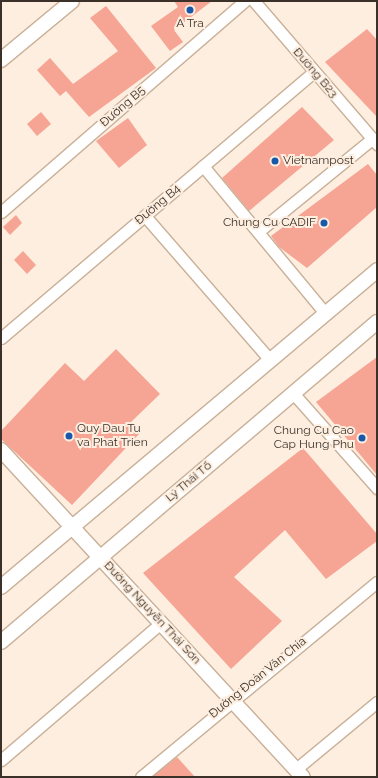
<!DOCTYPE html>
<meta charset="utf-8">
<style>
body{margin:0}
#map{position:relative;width:378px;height:778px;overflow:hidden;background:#fdeedf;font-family:Raleway,sans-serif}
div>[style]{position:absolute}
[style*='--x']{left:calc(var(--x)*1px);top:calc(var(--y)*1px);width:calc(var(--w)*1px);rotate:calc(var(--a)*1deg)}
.building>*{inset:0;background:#f6a494}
.roads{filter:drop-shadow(1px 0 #c9b098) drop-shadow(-1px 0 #c9b098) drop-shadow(0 1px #c9b098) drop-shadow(0 -1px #c9b098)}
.minor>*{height:11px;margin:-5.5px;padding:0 5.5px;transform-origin:5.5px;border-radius:5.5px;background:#fff}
.tertiary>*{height:14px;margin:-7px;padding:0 7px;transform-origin:7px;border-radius:7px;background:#fff}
.dots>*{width:11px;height:11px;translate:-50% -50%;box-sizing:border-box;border:2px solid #fdeedf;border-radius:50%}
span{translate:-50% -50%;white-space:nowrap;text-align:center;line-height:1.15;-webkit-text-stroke:4px #fdeedf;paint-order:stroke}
.poi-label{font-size:12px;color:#3b3128}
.left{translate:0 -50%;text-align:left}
.right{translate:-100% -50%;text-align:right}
.street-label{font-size:12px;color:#3b3128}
.frame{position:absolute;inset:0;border:2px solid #3b3128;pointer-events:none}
</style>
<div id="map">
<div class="building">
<i style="clip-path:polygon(174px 1px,212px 1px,174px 30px,183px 42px,170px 51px,151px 26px,178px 7px)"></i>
<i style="clip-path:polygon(106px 6px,156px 68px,89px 117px,66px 91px,60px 96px,37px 70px,50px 58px,73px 84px,118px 51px,90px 18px)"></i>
<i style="clip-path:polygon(367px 29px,377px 40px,377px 117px,325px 62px)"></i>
<i style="clip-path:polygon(302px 107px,334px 140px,249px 211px,222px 178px)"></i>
<i style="clip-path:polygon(41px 112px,51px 124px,37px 136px,27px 124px)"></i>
<i style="clip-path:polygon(128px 118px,147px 145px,119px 168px,96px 141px)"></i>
<i style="clip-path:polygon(368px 164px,377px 175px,377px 207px,307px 268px,279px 247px,271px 236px)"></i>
<i style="clip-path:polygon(16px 215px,22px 223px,10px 235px,3px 227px)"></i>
<i style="clip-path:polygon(23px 251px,36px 265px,27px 274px,14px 260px)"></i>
<i style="clip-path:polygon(116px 349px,160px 394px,130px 423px,140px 433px,72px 505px,1px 439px,1px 431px,65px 363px,84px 381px)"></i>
<i style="clip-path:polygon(377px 357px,377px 475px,316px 402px)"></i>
<i style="clip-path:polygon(303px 448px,377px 534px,377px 541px,326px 579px,285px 530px,234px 577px,282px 621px,231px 669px,143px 573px)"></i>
<i style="clip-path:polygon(177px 757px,195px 777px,152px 777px)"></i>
</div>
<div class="roads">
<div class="minor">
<i style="--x:254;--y:1;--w:189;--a:49.3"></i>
<i style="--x:203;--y:166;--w:192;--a:50.3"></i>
<i style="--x:1;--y:212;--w:323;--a:-40.9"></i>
<i style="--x:145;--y:216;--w:191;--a:49"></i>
<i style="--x:259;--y:231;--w:146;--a:-39.2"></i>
<i style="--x:1;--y:338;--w:411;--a:-40.4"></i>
<i style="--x:293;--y:393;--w:127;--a:48.5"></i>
<i style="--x:1;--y:760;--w:211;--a:-40.6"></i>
<i style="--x:296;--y:769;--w:105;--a:-39.6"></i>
<i style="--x:141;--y:777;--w:306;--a:-39.6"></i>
</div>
<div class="tertiary">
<i style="--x:1;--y:60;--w:92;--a:-39.7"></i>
<i style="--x:1;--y:450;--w:445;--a:47.3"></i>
<i style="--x:1;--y:587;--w:492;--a:-40.1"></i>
<i style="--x:1;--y:642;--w:494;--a:-40.4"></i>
</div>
</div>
<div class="dots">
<i style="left:190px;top:10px;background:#1758a9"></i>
<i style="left:275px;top:161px;background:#1758a9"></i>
<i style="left:324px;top:223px;background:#1758a9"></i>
<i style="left:69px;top:436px;background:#1758a9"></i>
<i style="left:362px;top:438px;background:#1758a9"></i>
</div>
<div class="poi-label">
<span style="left:190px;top:24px">A Tra</span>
<span class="left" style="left:283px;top:161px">Vietnampost</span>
<span class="right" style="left:316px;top:223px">Chung Cu CADIF</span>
<span class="left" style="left:77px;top:436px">Quy Dau Tu<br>va Phat Trien</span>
<span class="right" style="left:354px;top:438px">Chung Cu Cao<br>Cap Hung Phu</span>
</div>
<div class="street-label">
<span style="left:315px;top:73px;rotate:49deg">Đường B23</span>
<span style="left:123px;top:107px;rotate:-41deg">Đường B5</span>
<span style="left:158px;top:205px;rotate:-40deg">Đường B4</span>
<span style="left:189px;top:482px;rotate:-40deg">Lý Thái Tổ</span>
<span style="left:152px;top:613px;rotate:47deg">Đường Nguyễn Thái Sơn</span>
<span style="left:258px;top:678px;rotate:-39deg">Đường Đoàn Văn Chia</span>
</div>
<div class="frame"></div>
</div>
